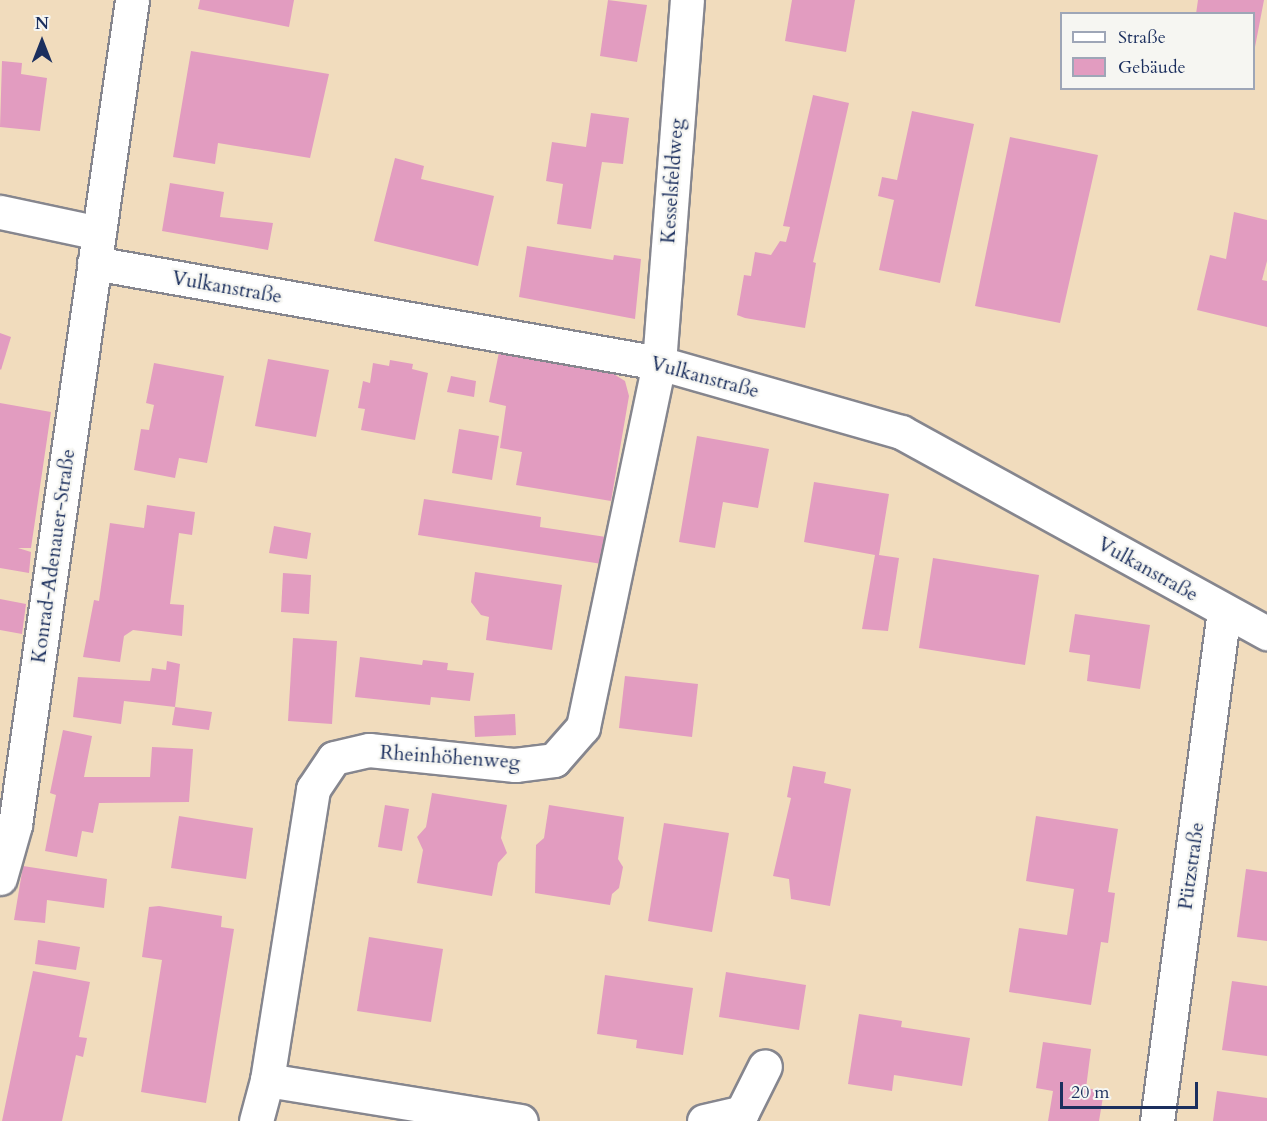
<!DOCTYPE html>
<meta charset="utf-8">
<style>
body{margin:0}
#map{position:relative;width:1267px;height:1121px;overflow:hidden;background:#f1dcbd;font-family:Cardo,serif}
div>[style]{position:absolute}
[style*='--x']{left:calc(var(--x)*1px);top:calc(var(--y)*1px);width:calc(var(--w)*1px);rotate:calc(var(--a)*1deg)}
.building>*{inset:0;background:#e29cc0}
.roads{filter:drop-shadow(2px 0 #86868e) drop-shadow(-2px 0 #86868e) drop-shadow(0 2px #86868e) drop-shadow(0 -2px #86868e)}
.minor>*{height:33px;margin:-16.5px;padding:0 16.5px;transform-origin:16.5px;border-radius:16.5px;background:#fff}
span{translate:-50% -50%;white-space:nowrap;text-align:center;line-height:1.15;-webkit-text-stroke:4.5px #f6f6f2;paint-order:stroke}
.street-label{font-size:20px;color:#1b2f5e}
.legend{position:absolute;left:1060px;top:12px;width:195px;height:78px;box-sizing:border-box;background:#f6f6f2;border:2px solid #9ea6b7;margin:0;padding:8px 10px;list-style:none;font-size:18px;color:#1b2f5e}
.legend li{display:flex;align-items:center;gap:12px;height:30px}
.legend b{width:30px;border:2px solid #9ea6b7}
.north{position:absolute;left:12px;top:12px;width:60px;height:60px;-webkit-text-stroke:4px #f6f6f2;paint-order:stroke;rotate:0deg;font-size:16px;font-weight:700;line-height:24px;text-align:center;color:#1b2f5e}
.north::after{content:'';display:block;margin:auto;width:21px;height:27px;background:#1b2f5e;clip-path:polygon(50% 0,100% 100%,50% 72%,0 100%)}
.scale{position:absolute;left:1060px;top:1082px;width:138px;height:27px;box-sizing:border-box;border:3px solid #1b2f5e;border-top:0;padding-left:8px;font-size:18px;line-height:21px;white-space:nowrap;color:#1b2f5e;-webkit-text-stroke:4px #f6f6f2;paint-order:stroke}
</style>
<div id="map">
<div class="building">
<i style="clip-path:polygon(200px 0,294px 0,289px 27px,198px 9px)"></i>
<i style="clip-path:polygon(608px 0,647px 5px,637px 62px,600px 56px)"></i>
<i style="clip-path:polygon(792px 0,855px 0,846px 52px,785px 41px)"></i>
<i style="clip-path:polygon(1198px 0,1264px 0,1255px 47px,1254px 14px,1196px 14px)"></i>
<i style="clip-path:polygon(191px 51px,329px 74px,310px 158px,218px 143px,215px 164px,173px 157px)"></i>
<i style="clip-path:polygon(2px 61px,22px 63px,21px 74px,47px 78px,40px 131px,0 127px)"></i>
<i style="clip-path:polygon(813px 95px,849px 103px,813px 262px,816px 263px,805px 328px,745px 318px,737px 315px,744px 275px,751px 276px,755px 252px,771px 255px,780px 241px,786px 242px,790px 227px,783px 226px)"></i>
<i style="clip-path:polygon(912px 111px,974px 124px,940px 283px,879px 270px,894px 200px,878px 196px,882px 177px,897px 180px)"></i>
<i style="clip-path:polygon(591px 113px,629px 118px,623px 164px,602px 162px,591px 229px,557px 224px,563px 184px,546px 181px,552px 142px,586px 147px)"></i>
<i style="clip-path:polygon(1010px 137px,1098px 155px,1060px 323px,975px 306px)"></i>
<i style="clip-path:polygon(395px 158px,424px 166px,421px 179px,494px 196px,478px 266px,374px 241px)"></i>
<i style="clip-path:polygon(170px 183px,224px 192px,220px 217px,273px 223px,268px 250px,162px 231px)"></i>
<i style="clip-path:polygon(1234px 212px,1267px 220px,1267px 261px,1262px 280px,1267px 281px,1267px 327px,1197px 310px,1210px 255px,1226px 259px)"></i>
<i style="clip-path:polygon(527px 246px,613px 260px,614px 255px,641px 259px,635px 319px,519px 297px)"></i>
<i style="clip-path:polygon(0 333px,11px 337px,1px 370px,0 369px)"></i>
<i style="clip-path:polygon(499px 352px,612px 373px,625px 381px,629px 396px,611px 501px,516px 485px,522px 452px,500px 448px,506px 406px,489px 402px)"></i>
<i style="clip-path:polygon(268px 359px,329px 370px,316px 437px,255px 426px)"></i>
<i style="clip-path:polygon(390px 360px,413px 364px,412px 369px,428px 373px,415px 440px,361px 430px,365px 409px,358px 408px,363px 381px,370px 383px,373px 363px,389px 366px)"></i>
<i style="clip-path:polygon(154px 363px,224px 376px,207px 463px,179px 458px,175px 478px,134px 470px,141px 429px,149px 430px,154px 405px,146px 403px)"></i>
<i style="clip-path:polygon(451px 376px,476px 381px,474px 397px,447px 392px)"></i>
<i style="clip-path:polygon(0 403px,51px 412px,31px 548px,18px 548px,31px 552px,29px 573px,0 568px)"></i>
<i style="clip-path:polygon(459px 429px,499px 436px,492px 480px,452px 473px)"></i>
<i style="clip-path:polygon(697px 436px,769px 449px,758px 508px,723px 502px,715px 548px,679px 542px)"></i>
<i style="clip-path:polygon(814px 482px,889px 494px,879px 555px,899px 558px,888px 631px,862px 629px,875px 555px,804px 542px)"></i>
<i style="clip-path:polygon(424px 499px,541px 517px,540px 527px,606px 537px,602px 564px,418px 535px)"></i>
<i style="clip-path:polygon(147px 505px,195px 512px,192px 535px,179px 533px,170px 604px,184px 605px,182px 636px,133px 630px,124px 636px,120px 662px,83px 657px,94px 600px,99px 601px,110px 523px,144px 528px)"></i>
<i style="clip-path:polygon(274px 526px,311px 533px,307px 559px,269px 553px)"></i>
<i style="clip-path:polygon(933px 558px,1039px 575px,1025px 665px,919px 648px)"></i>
<i style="clip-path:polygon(475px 572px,562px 585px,552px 650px,486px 640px,489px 617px,481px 615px,471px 602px)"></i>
<i style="clip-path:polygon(283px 573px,311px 575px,309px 614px,281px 612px)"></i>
<i style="clip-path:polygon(0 599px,26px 604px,22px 634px,0 630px)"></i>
<i style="clip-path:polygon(1075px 614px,1150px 625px,1140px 689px,1087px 681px,1090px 655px,1069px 652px)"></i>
<i style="clip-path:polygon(293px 638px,337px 641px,332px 724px,288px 721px)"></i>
<i style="clip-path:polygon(360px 657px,422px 665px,423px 660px,448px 663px,447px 670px,474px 673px,470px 701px,431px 697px,430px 705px,355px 697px)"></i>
<i style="clip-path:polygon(167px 661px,180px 664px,175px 707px,124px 701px,121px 724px,73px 717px,78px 677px,150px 681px,152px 668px,166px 670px)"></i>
<i style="clip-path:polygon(625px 676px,698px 684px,692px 737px,619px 728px)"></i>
<i style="clip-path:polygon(175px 707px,212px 712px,209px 730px,172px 725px)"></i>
<i style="clip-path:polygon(515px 714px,516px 735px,475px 737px,474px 716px)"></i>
<i style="clip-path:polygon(63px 730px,92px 736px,84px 777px,150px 777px,152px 747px,193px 749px,189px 802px,99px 803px,93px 833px,82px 831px,77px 857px,45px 851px,56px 795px,50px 793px)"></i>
<i style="clip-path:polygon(793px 766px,826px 772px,824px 783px,851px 789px,830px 906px,791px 899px,789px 879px,773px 876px,791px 798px,787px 797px)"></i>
<i style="clip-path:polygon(432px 793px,507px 805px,501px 838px,507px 853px,498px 863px,492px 896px,417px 883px,423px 850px,417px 837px,426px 827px)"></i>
<i style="clip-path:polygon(385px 805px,409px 809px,402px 851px,378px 847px)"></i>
<i style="clip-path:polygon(549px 805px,624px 817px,618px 859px,623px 867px,619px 888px,612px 894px,610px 905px,535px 893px,536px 845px,544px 838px)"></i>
<i style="clip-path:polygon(179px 816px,253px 828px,246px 879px,171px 868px)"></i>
<i style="clip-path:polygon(1036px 816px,1118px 829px,1108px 892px,1115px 893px,1108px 943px,1101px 942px,1091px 1005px,1009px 992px,1019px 928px,1067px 935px,1074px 889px,1026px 881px)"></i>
<i style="clip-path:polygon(664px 823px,729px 833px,712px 932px,648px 921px)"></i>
<i style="clip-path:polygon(23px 866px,107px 879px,104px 908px,47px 900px,45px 923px,14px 920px)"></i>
<i style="clip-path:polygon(1246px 869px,1267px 872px,1267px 941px,1237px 937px)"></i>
<i style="clip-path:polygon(159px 906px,222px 916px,221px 927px,234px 929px,206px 1103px,141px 1092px,162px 960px,142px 957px,149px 907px)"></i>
<i style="clip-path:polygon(369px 937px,443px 949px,431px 1022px,357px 1011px)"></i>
<i style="clip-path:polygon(38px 940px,80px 947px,76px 970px,35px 964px)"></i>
<i style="clip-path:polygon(33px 971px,90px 982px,79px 1037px,87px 1038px,83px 1057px,76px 1055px,62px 1121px,2px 1121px)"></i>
<i style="clip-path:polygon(726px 972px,806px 985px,799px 1030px,719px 1017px)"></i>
<i style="clip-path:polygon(605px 975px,693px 988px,683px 1055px,636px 1048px,637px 1040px,597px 1034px)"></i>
<i style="clip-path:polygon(1232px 981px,1267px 986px,1267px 1056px,1222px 1050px)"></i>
<i style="clip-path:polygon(859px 1014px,902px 1021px,901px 1027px,970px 1038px,962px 1086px,894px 1075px,892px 1091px,848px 1084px)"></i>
<i style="clip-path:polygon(1043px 1042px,1091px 1049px,1086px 1088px,1104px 1091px,1099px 1121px,1048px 1121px,1053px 1091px,1036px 1088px)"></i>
<i style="clip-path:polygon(1217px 1091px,1267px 1098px,1267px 1121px,1213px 1121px)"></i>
</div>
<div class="roads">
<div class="minor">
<i style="--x:0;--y:212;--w:101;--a:12"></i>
<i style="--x:94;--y:263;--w:574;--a:10.04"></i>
<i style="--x:659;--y:363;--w:252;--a:15.9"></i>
<i style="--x:901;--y:432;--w:418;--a:28.8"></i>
<i style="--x:0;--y:878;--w:55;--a:-74.2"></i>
<i style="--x:15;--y:825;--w:833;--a:-81.93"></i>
<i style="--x:267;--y:1080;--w:257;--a:9.2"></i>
<i style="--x:256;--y:1121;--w:42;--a:-75"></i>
<i style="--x:267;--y:1080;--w:295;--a:-81"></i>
<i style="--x:313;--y:789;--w:37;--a:-56"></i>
<i style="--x:334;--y:758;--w:36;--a:-13"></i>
<i style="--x:369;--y:750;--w:147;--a:5.9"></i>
<i style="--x:515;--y:765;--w:39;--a:-7"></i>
<i style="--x:554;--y:760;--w:44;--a:-48.7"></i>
<i style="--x:583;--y:727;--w:372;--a:-78.2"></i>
<i style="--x:659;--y:363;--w:364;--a:-85.6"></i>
<i style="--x:704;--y:1121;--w:39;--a:-13"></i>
<i style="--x:742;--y:1112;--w:51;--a:-63.4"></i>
<i style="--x:1157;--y:1121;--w:514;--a:-82.52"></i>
</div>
</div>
<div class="street-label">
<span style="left:672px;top:181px;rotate:-86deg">Kesselsfeldweg</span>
<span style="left:227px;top:287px;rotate:10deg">Vulkanstraße</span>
<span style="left:705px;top:377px;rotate:15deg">Vulkanstraße</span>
<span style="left:53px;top:556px;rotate:-82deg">Konrad-Adenauer-Straße</span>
<span style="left:1148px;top:569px;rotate:29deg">Vulkanstraße</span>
<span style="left:450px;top:757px;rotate:4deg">Rheinhöhenweg</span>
<span style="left:1191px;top:866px;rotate:-82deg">Pützstraße</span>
</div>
<ul class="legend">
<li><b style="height:8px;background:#fff"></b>Straße</li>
<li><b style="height:16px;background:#e29cc0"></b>Gebäude</li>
</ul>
<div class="north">N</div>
<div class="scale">20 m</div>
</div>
